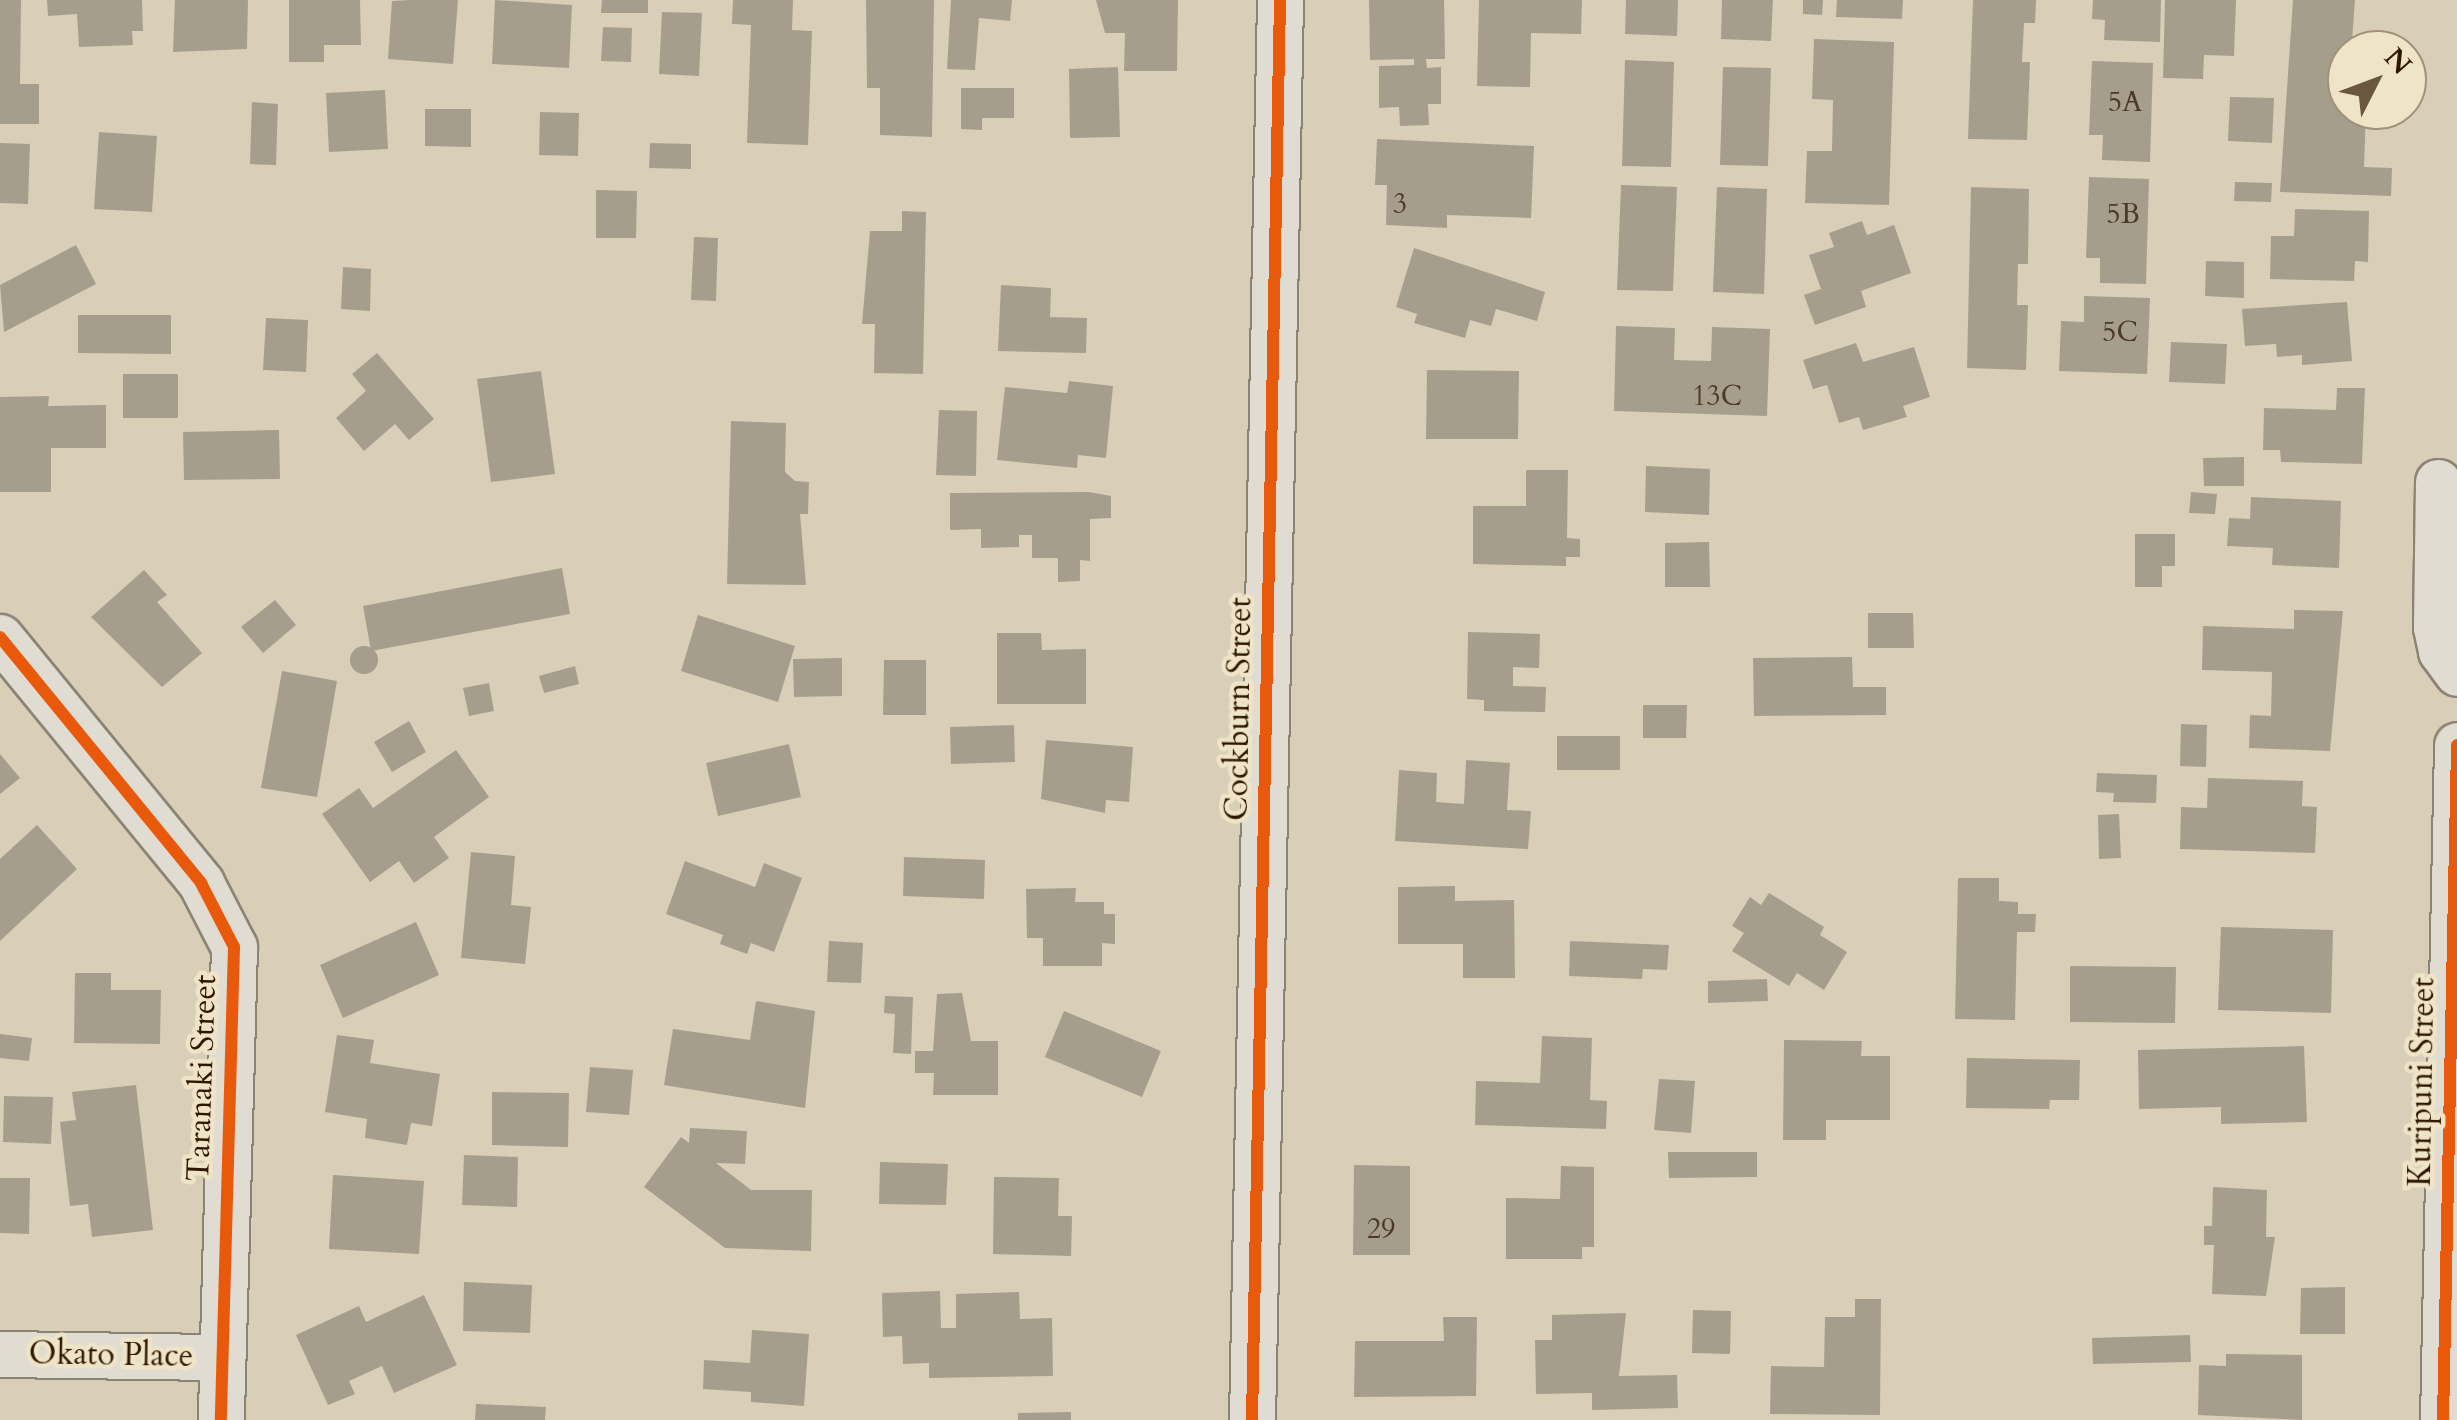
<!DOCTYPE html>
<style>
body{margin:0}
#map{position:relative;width:2457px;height:1420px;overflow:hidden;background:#d9cfb8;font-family:Cardo,serif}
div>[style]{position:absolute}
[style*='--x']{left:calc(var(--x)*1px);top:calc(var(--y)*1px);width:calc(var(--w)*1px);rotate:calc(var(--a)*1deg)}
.building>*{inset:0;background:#a69e8d}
.round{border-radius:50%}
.roads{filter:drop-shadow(2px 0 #8b8373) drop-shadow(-2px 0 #8b8373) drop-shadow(0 2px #8b8373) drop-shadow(0 -2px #8b8373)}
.minor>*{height:45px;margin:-22.5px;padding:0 22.5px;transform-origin:22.5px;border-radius:22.5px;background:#e1dcd1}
.cycleway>*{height:12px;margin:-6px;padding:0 6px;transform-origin:6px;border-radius:6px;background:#e8590c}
span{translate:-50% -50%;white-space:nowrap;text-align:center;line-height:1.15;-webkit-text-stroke:9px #efe3c8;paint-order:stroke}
.number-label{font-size:28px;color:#4b3923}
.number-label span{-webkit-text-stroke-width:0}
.street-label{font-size:32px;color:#2d1700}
.north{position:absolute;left:2327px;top:30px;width:100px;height:100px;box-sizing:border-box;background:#efe3c8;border:2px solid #a19178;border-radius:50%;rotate:48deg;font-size:28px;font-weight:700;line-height:40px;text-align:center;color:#2d1700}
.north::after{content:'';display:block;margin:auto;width:35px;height:45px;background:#695740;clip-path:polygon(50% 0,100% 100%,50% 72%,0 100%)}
</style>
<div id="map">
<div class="building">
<i style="clip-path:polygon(0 0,21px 0,20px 84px,39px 84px,39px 124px,0 124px)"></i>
<i style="clip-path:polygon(47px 0,142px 0,143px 31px,132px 31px,133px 45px,79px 47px,77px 14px,48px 16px)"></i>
<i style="clip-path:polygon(175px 0,248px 0,247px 49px,173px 52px)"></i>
<i style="clip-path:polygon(289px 0,360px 0,361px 45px,324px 45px,324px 62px,289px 62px)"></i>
<i style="clip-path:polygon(410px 0,458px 0,453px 64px,388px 59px,392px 1px)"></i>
<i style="clip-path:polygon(495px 0,572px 5px,569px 68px,492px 64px)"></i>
<i style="clip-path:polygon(602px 0,648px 0,648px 13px,601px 13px)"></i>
<i style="clip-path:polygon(733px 0,793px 0,792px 30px,812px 31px,808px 145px,747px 143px,751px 25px,732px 24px)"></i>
<i style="clip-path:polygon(866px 0,934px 0,932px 137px,880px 135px,880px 88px,867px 88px)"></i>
<i style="clip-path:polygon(951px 0,1012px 0,1010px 21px,979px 18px,975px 70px,947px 69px)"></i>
<i style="clip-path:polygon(1096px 0,1178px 0,1177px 71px,1124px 71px,1125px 33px,1105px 33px)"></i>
<i style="clip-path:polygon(1369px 0,1444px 0,1445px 59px,1426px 59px,1427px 68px,1441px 67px,1441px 104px,1428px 104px,1429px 125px,1400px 126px,1399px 107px,1379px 108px,1379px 66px,1414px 65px,1414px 59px,1370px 60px)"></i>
<i style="clip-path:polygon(1479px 0,1582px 0,1581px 34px,1531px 33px,1530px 87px,1477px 86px)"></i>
<i style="clip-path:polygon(1626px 0,1678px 0,1677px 36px,1625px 34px)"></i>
<i style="clip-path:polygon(1722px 0,1773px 0,1771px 41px,1721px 39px)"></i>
<i style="clip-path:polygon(1803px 0,1823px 0,1822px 15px,1803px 14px)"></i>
<i style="clip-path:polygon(1837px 0,1903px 0,1902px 19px,1836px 17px)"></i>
<i style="clip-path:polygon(1973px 0,2036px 0,2035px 23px,2024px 23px,2022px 62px,2030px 62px,2027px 140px,1968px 139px)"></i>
<i style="clip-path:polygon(2093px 0,2161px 0,2160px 42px,2104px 40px,2105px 20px,2092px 19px)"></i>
<i style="clip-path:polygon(2165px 0,2236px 0,2234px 56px,2204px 55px,2203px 79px,2163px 78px)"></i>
<i style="clip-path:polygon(2293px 0,2355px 0,2347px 110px,2366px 110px,2364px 167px,2392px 168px,2391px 196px,2280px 192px)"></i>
<i style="clip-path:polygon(662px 12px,702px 13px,699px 76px,659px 74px)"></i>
<i style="clip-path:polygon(603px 27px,632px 28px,631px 62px,601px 61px)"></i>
<i style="clip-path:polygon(1814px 39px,1894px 42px,1889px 205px,1805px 203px,1807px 151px,1832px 151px,1833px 100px,1812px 99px)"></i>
<i style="clip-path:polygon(1625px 60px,1674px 62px,1671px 167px,1622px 166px)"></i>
<i style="clip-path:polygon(2092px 61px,2153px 63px,2150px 162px,2102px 160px,2103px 135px,2089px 135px)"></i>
<i style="clip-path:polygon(1118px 67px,1120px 137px,1070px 138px,1069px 69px)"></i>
<i style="clip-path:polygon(1723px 67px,1771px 68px,1768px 166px,1720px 165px)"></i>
<i style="clip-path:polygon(961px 88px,1014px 88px,1014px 118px,982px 118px,982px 130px,961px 129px)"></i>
<i style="clip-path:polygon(385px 90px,388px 149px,329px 152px,326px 93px)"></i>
<i style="clip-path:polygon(2230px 97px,2274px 98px,2272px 143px,2228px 141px)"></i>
<i style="clip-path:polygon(252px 102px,278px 104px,276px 165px,250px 164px)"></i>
<i style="clip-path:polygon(425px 109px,471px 109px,471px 147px,425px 146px)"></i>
<i style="clip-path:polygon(540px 112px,579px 113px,578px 156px,539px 155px)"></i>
<i style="clip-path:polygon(99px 132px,157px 136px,152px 212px,94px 209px)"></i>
<i style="clip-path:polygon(1377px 139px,1534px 146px,1531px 218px,1447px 215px,1447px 228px,1386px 225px,1387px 185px,1375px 185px)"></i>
<i style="clip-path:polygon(0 143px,30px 144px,28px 204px,0 203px)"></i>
<i style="clip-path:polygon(650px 143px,691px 144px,691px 169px,649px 168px)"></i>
<i style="clip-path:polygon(2089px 177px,2149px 179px,2146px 284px,2100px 283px,2100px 258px,2086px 258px)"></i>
<i style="clip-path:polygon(2235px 182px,2272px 183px,2271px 202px,2234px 201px)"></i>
<i style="clip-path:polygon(1621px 185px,1677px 187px,1673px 291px,1617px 290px)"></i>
<i style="clip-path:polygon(1717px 187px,1767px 189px,1764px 294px,1713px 292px)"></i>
<i style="clip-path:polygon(1971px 187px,2029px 189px,2028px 264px,2018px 264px,2017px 305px,2028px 305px,2026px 370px,1967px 368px)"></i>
<i style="clip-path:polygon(596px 190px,637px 191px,636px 238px,596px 238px)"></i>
<i style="clip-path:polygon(2295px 209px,2369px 211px,2368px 262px,2355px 261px,2354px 281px,2270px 279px,2271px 236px,2294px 236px)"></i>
<i style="clip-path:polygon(902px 211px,926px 212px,923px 374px,874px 373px,875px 324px,862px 324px,870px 231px,902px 231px)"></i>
<i style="clip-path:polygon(1862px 221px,1867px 235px,1894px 225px,1911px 273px,1861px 291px,1866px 307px,1815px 325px,1804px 295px,1821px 289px,1809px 255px,1834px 247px,1829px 233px)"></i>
<i style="clip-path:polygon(694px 237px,718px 238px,716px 301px,691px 300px)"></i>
<i style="clip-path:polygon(76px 245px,96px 284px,4px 332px,0 285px)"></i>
<i style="clip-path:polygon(1414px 248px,1545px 292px,1537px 321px,1496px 309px,1491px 326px,1470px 320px,1465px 338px,1414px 323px,1417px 314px,1396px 307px)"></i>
<i style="clip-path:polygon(2206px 261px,2244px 262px,2244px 298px,2205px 296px)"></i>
<i style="clip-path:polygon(343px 267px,371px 269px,370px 311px,341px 309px)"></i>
<i style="clip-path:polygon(1001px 285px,1051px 288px,1050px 317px,1087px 318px,1086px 353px,998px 351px)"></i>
<i style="clip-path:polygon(2084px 296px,2150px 298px,2147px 374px,2059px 371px,2061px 321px,2084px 322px)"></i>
<i style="clip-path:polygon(2347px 302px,2352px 361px,2302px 365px,2302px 355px,2277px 357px,2276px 344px,2245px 346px,2242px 309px)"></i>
<i style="clip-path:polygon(78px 315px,171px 315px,171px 354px,78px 353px)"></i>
<i style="clip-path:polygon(266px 318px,308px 320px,306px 372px,263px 370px)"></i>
<i style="clip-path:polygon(1616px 326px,1675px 328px,1674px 360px,1711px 361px,1712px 327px,1770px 329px,1767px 416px,1614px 411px)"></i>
<i style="clip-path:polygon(2171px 342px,2227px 344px,2225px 384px,2169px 382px)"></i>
<i style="clip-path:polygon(1856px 343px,1863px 362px,1914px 347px,1930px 397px,1903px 406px,1907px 417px,1863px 430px,1859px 417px,1839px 423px,1827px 385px,1813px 389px,1803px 360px)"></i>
<i style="clip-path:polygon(377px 353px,434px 419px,409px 440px,395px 424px,364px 451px,336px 418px,366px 391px,352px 374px)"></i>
<i style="clip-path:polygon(1427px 370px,1519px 371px,1518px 439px,1426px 439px)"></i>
<i style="clip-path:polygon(541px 371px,555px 474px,491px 482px,477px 379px)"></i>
<i style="clip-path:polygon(123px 374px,178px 374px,178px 418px,123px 418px)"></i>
<i style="clip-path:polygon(1069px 381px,1113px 386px,1106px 458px,1078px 455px,1077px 468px,997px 460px,1005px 387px,1067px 393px)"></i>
<i style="clip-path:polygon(2337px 388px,2365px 388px,2362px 464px,2281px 462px,2280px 450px,2263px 450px,2264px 408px,2336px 410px)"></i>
<i style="clip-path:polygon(49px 396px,48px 406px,106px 405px,106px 448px,51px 448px,51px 492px,0 492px,0 397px)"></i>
<i style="clip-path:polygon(939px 410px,977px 411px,976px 476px,936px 475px)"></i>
<i style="clip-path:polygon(731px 421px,786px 423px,785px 472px,795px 481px,809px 482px,808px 514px,800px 514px,806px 585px,727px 584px)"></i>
<i style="clip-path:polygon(279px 430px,280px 479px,184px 480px,183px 432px)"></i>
<i style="clip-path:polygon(2244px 457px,2244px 486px,2204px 486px,2203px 458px)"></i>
<i style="clip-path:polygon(1646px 466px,1710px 469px,1709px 515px,1645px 512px)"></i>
<i style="clip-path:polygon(1526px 470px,1568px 470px,1567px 538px,1580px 539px,1580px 557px,1566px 557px,1566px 566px,1473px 564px,1473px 506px,1526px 506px)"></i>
<i style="clip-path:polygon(1089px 492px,1111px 496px,1111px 518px,1090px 519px,1090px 561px,1080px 560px,1080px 581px,1058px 582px,1058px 558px,1032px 558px,1032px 535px,1019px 535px,1019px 547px,981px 548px,981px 529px,950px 530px,950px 493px)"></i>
<i style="clip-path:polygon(2191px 492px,2217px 494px,2215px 514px,2189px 513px)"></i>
<i style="clip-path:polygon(2251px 497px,2341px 501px,2339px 568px,2272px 565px,2273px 548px,2227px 546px,2229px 518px,2250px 519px)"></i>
<i style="clip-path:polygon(2135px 534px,2175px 534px,2175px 566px,2162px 566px,2162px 587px,2135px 587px)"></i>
<i style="clip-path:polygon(1709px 542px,1710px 587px,1665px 587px,1665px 543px)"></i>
<i style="clip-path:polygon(562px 568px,570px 614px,371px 651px,363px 606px)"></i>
<i style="clip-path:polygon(144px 570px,167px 595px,157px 602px,202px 653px,162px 687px,91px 617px)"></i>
<i style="clip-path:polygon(275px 600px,296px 625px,263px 653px,241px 627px)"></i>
<i style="clip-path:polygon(2294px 610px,2343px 611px,2330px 751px,2249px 748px,2250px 715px,2271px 716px,2272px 672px,2202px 670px,2203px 626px,2294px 629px)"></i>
<i style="clip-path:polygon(1868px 613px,1913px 613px,1914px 648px,1868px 648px)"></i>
<i style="clip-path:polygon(698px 615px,795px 646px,778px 702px,681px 671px)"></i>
<i style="clip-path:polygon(1468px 632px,1540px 634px,1539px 668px,1513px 667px,1513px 686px,1546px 687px,1545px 712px,1484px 711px,1484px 700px,1467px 699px)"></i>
<i style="clip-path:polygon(997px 633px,1041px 633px,1042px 650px,1086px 649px,1086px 704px,997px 704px)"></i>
<i class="round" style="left:350px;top:646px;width:28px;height:28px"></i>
<i style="clip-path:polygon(1852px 657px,1853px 687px,1886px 687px,1886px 715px,1754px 716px,1753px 658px)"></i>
<i style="clip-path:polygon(842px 658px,842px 696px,794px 697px,793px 659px)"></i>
<i style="clip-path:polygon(884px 660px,926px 660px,926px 715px,883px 715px)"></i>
<i style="clip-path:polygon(575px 666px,579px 684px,544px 693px,539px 676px)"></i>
<i style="clip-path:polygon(282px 671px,337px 681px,317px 797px,261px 788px)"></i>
<i style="clip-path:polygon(489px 683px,494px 711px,469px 716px,463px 688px)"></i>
<i style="clip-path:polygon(1643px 705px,1687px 705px,1686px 738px,1643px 738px)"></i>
<i style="clip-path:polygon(409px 721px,426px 752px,392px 772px,374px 742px)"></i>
<i style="clip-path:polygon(2181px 724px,2207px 725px,2206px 767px,2180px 766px)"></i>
<i style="clip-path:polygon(1014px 725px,1015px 762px,951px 764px,950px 727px)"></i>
<i style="clip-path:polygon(1557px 736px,1620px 736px,1620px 770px,1557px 770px)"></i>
<i style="clip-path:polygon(1046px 740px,1133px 747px,1129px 802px,1106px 800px,1105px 813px,1041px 799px)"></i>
<i style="clip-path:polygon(789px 744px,801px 797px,718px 816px,706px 763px)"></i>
<i style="clip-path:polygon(456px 750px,489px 797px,434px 837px,449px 858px,414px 883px,399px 861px,370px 882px,322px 814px,359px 788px,373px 808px)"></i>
<i style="clip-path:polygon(0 754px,20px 778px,0 794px)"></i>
<i style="clip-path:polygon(1466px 760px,1510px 763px,1507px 810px,1531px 811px,1528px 849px,1395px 841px,1399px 770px,1437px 773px,1436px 802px,1464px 804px)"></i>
<i style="clip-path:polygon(2097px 773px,2157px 775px,2156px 803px,2113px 802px,2114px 793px,2096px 792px)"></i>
<i style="clip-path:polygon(2208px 778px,2303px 781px,2302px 806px,2317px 807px,2315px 853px,2180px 849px,2181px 807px,2207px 808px)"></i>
<i style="clip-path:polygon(2119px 814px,2121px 858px,2099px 859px,2098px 815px)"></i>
<i style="clip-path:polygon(37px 825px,77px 869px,0 941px,0 859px)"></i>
<i style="clip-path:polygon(471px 852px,515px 856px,511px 905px,531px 907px,525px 964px,461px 958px)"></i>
<i style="clip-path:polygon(904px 857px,985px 860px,984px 899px,903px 896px)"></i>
<i style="clip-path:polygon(685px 861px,755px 887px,764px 863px,802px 878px,774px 952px,751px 943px,747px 954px,720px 944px,723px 935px,666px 914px)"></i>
<i style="clip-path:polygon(1958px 878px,1999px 878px,1999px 901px,2018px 902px,2018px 914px,2036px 914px,2035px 932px,2017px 932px,2015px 1020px,1955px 1019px)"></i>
<i style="clip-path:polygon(1455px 886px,1455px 901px,1514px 900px,1515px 978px,1463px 978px,1463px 944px,1398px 944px,1398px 887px)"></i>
<i style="clip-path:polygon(1076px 888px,1075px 902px,1104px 902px,1104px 914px,1115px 914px,1115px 944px,1102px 943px,1102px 966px,1043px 966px,1043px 938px,1027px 938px,1026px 889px)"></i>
<i style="clip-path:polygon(1769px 893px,1824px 927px,1820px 935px,1847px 952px,1824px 990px,1797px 973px,1789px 986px,1732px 951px,1744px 933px,1732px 926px,1750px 897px,1761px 905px)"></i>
<i style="clip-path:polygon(416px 922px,439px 975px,343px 1018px,320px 965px)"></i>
<i style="clip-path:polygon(2221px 927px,2333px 930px,2331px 1013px,2218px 1010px)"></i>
<i style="clip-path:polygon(829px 941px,863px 943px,861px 983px,827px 982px)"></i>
<i style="clip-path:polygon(1570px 941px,1669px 945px,1667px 970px,1643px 969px,1642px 979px,1569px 976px)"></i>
<i style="clip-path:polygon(2070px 966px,2176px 967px,2175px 1023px,2070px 1022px)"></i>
<i style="clip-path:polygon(75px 973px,111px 973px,111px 990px,161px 990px,160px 1044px,74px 1043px)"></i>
<i style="clip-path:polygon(1767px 979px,1768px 1001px,1708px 1003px,1708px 981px)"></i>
<i style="clip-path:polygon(962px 993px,971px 1041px,998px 1041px,998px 1095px,933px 1095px,934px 1073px,915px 1073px,915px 1051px,933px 1051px,937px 994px)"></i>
<i style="clip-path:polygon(885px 996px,913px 997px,911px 1054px,893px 1053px,895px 1014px,884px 1013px)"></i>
<i style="clip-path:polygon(756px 1001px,815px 1011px,805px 1108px,664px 1085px,673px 1029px,750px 1040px)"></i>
<i style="clip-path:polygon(1064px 1011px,1161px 1051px,1142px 1097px,1045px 1057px)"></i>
<i style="clip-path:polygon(0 1034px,32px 1038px,29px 1061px,0 1058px)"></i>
<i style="clip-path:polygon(337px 1035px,374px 1040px,370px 1063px,440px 1074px,432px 1126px,411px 1123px,407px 1145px,365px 1138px,367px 1119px,325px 1112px)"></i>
<i style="clip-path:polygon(1542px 1036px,1592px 1038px,1590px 1100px,1607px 1101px,1606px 1129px,1475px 1125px,1476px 1081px,1540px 1083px)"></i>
<i style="clip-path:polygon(1784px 1040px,1862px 1041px,1861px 1056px,1890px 1056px,1890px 1120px,1826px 1120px,1826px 1140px,1783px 1140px)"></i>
<i style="clip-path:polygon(2304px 1046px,2307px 1122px,2221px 1124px,2221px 1107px,2139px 1109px,2138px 1050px)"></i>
<i style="clip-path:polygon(1967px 1058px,2080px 1060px,2079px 1100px,2050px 1100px,2049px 1109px,1966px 1108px)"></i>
<i style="clip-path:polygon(590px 1067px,633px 1070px,629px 1115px,586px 1112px)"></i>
<i style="clip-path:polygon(1659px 1079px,1695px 1081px,1691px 1133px,1654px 1130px)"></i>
<i style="clip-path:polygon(136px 1085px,153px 1230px,92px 1237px,88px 1204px,70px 1206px,60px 1122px,76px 1120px,72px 1092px)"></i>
<i style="clip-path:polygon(492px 1092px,569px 1093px,568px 1147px,492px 1145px)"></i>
<i style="clip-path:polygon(4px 1096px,53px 1097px,51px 1144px,3px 1142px)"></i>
<i style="clip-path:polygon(690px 1128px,747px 1131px,745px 1164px,716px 1163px,751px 1190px,812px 1190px,811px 1251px,725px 1248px,644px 1187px,681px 1137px,689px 1143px)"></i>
<i style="clip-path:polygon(1668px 1152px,1757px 1152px,1757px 1177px,1669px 1178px)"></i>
<i style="clip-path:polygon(464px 1155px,518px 1157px,517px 1207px,462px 1205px)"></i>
<i style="clip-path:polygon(880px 1162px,948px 1164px,946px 1205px,879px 1204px)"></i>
<i style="clip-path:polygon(1354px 1165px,1410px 1166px,1410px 1255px,1353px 1255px)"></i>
<i style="clip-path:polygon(1561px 1166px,1594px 1167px,1594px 1247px,1582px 1247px,1582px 1259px,1506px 1259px,1506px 1198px,1560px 1199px)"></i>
<i style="clip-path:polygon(333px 1175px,424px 1181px,419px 1254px,329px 1249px)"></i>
<i style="clip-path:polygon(994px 1177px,1059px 1178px,1058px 1216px,1072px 1216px,1071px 1256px,993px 1254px)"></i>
<i style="clip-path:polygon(0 1178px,30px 1178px,29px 1234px,0 1233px)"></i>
<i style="clip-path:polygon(2213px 1187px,2267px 1190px,2266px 1237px,2275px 1237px,2266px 1296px,2212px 1294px,2214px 1245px,2204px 1245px,2204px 1226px,2212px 1226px)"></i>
<i style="clip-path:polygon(464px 1282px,532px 1285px,530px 1333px,463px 1331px)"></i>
<i style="clip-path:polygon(2345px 1287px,2345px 1334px,2300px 1334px,2301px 1288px)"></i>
<i style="clip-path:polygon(940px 1291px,941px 1328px,956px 1328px,956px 1294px,1019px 1292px,1020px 1319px,1052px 1318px,1053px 1376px,929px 1378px,929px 1363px,903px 1364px,902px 1336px,883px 1337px,882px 1293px)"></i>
<i style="clip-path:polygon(424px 1295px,457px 1365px,394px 1393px,382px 1366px,349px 1381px,355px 1394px,328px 1405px,296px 1335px,359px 1306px,366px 1322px)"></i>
<i style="clip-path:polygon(1855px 1299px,1881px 1299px,1880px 1415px,1770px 1414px,1771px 1366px,1824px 1367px,1825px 1317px,1855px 1317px)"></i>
<i style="clip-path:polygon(1693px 1310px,1731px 1311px,1730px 1354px,1692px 1353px)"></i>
<i style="clip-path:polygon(1626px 1313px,1619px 1376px,1677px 1375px,1678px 1408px,1592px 1410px,1592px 1393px,1536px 1394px,1535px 1340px,1552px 1340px,1552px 1315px)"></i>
<i style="clip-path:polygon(1443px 1317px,1477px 1317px,1476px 1396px,1354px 1397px,1355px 1341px,1444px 1341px)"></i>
<i style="clip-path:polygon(752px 1330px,809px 1334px,804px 1406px,751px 1402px,751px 1392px,703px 1389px,704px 1360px,750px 1363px)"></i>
<i style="clip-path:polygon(2190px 1335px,2191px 1362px,2093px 1364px,2092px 1338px)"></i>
<i style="clip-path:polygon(2226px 1354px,2302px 1355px,2302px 1420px,2198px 1415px,2199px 1365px,2226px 1366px)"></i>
<i style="clip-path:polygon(476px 1404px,546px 1407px,545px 1420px,475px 1420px)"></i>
<i style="clip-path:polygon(1071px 1412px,1071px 1420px,1018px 1420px,1018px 1413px)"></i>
</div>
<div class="roads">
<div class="minor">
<i style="--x:2438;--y:482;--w:145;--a:90.8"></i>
<i style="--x:2436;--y:627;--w:25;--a:78"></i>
<i style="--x:2441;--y:651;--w:27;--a:54"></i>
<i style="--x:0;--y:637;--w:318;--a:50.7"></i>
<i style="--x:201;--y:883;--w:72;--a:62.7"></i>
<i style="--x:234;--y:947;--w:473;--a:91.6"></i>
<i style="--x:0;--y:1354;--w:222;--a:0.8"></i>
<i style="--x:1252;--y:1420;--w:1420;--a:-88.87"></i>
<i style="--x:2443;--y:1420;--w:675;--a:-88.81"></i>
</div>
</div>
<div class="cycleway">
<i style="--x:0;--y:637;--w:318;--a:50.7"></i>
<i style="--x:201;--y:883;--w:72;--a:62.7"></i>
<i style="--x:234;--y:947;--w:473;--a:91.6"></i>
<i style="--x:1252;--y:1420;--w:1420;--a:-88.87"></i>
<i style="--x:2443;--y:1420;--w:675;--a:-88.81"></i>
</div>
<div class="number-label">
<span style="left:2125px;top:102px">5A</span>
<span style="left:1400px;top:204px">3</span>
<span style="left:2123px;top:214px">5B</span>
<span style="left:2120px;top:332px">5C</span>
<span style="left:1717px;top:396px">13C</span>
<span style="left:1381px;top:1229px">29</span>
</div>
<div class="street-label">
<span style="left:1239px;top:709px;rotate:-89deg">Cockburn Street</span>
<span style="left:202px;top:1078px;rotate:-88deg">Taranaki Street</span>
<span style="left:2422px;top:1082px;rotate:-89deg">Kuripuni Street</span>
<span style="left:111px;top:1355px;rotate:1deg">Okato Place</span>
</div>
<div class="north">N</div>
</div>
